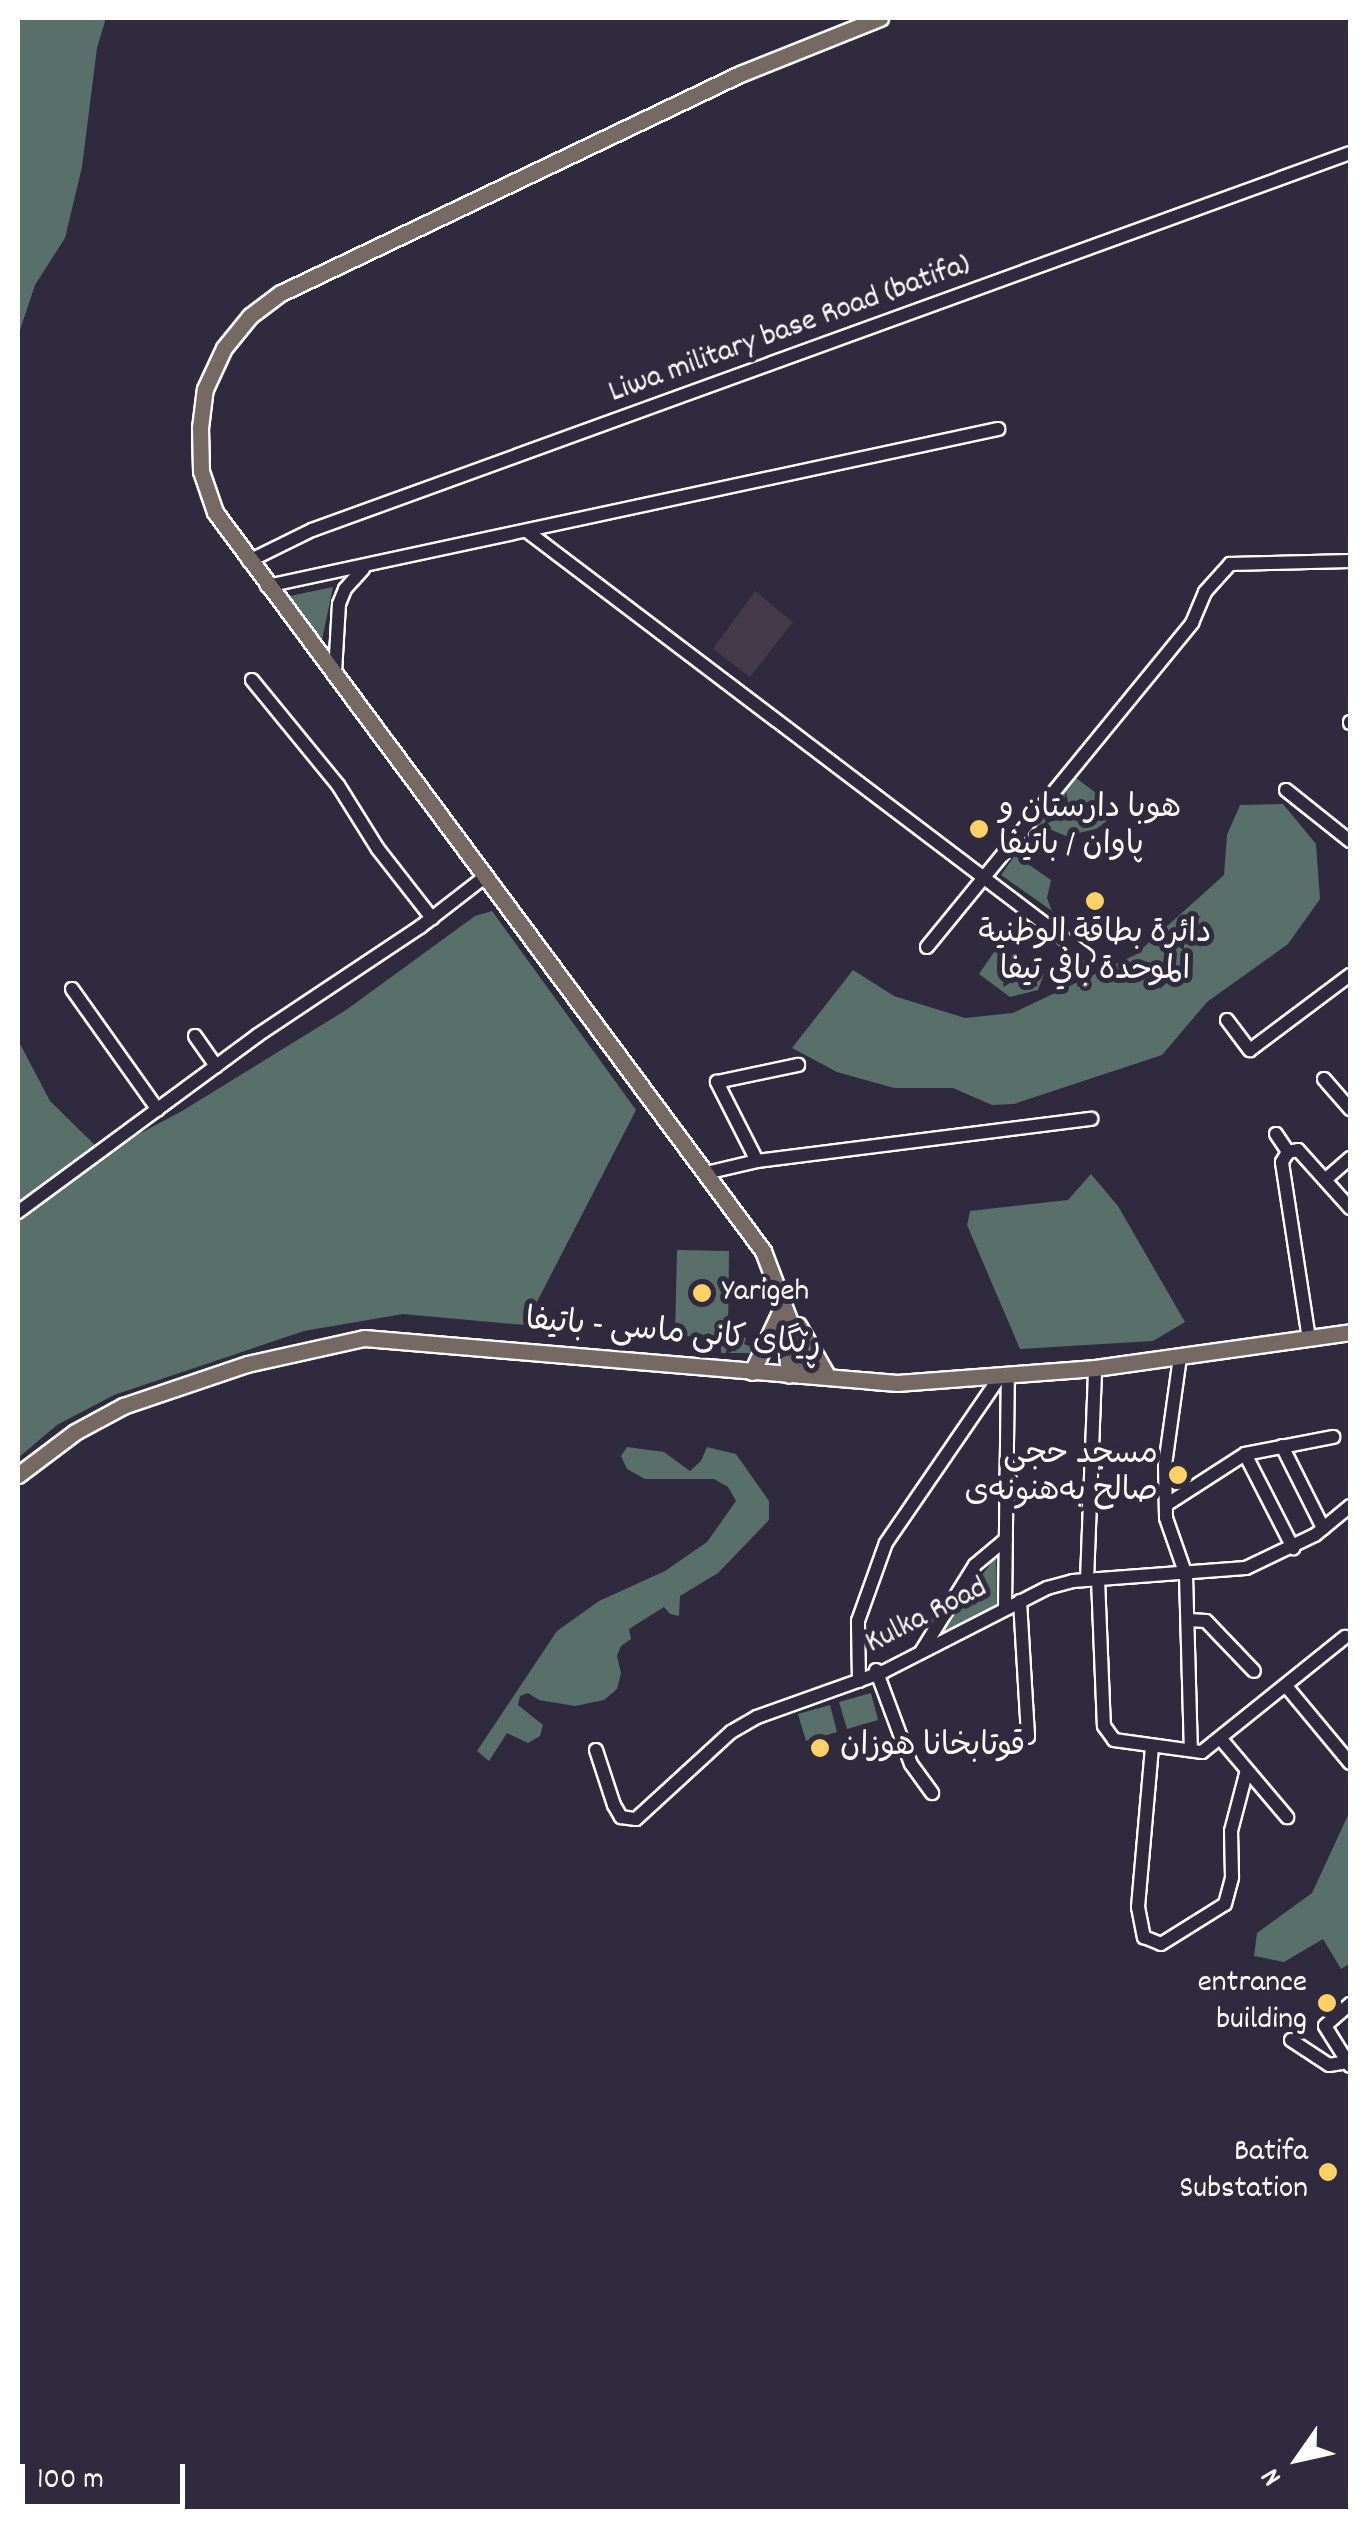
<!DOCTYPE html>
<meta charset="utf-8">
<style>
body{margin:0}
#map{position:relative;width:1368px;height:2529px;overflow:hidden;background:#2f2a3d;font-family:Dekko,"Playpen Sans Arabic",sans-serif}
div>[style]{position:absolute}
[style*='--x']{left:calc(var(--x)*1px);top:calc(var(--y)*1px);width:calc(var(--w)*1px);rotate:calc(var(--a)*1deg)}
.built>*{inset:0;background:#443a49}
.green>*{inset:0;background:#596f6a}
.roads{filter:drop-shadow(2px 0 #fff) drop-shadow(-2px 0 #fff) drop-shadow(0 2px #fff) drop-shadow(0 -2px #fff)}
.minor>*{height:12px;margin:-6px;padding:0 6px;transform-origin:6px;border-radius:6px;background:#2f2a3d}
.major>*{height:15px;margin:-7.5px;padding:0 7.5px;transform-origin:7.5px;border-radius:7.5px;background:#766964}
.dots>*{width:28px;height:28px;translate:-50% -50%;box-sizing:border-box;border:5px solid #2f2a3d;border-radius:50%}
span{translate:-50% -50%;white-space:nowrap;text-align:center;line-height:1.15;-webkit-text-stroke:10px #2f2a3d;paint-order:stroke}
.street-label{font-size:32px;color:#fff}
.poi-label{font-size:32px;color:#fff}
.left{translate:0 -50%;text-align:left}
.right{translate:-100% -50%;text-align:right}
.frame{position:absolute;inset:0;border:20px solid #fff;pointer-events:none}
.north{position:absolute;left:1248px;top:2409px;width:100px;height:100px;-webkit-text-stroke:8px #2f2a3d;paint-order:stroke;rotate:236deg;font-size:28px;font-weight:700;line-height:40px;text-align:center;color:#fff}
.north::after{content:'';display:block;margin:auto;width:35px;height:45px;background:#fff;clip-path:polygon(50% 0,100% 100%,50% 72%,0 100%)}
.scale{position:absolute;left:20px;top:2464px;width:165px;height:45px;box-sizing:border-box;border:5px solid #fff;border-top:0;padding-left:12px;font-size:30px;line-height:35px;white-space:nowrap;color:#fff;-webkit-text-stroke:8px #2f2a3d;paint-order:stroke}
</style>
<div id="map">
<div class="built">
<i style="clip-path:polygon(755px 591px,793px 622px,750px 677px,713px 649px)"></i>
</div>
<div class="green">
<i style="clip-path:polygon(18px 18px,106px 18px,97px 48px,82px 167px,65px 238px,35px 285px,18px 336px)"></i>
<i style="clip-path:polygon(333px 587px,322px 640px,290px 596px)"></i>
<i style="clip-path:polygon(1072px 775px,1120px 811px,1096px 829px,1066px 836px,1035px 823px)"></i>
<i style="clip-path:polygon(1283px 804px,1316px 844px,1320px 899px,1288px 944px,1207px 1002px,1162px 1055px,1014px 1104px,992px 1105px,953px 1088px,894px 1088px,837px 1072px,792px 1048px,853px 970px,894px 996px,965px 1018px,1013px 1013px,1135px 955px,1224px 875px,1227px 835px,1240px 805px)"></i>
<i style="clip-path:polygon(1015px 855px,1051px 880px,1047px 898px,1052px 911px,1001px 875px)"></i>
<i style="clip-path:polygon(492px 911px,636px 1110px,525px 1325px,403px 1314px,304px 1331px,114px 1395px,57px 1425px,18px 1458px,18px 1040px,50px 1101px,103px 1153px,182px 1111px,346px 1010px,475px 916px)"></i>
<i style="clip-path:polygon(1005px 936px,1006px 954px,1017px 954px,1015px 969px,1026px 977px,1035px 965px,1044px 974px,1038px 990px,1010px 997px,979px 974px)"></i>
<i style="clip-path:polygon(1091px 1174px,1118px 1206px,1185px 1322px,1153px 1341px,1020px 1349px,967px 1225px,970px 1211px,1068px 1200px)"></i>
<i style="clip-path:polygon(677px 1250px,729px 1251px,728px 1333px,746px 1338px,744px 1344px,752px 1347px,750px 1353px,721px 1353px,721px 1339px,729px 1339px,729px 1337px,675px 1336px)"></i>
<i style="clip-path:polygon(627px 1447px,664px 1452px,690px 1471px,701px 1461px,707px 1447px,736px 1454px,769px 1501px,769px 1520px,718px 1573px,680px 1596px,679px 1616px,670px 1614px,664px 1607px,629px 1629px,631px 1639px,621px 1646px,617px 1656px,621px 1673px,617px 1689px,604px 1700px,575px 1706px,539px 1700px,528px 1693px,520px 1696px,518px 1705px,543px 1725px,540px 1736px,528px 1743px,507px 1733px,489px 1761px,477px 1751px,557px 1631px,599px 1601px,665px 1571px,707px 1542px,736px 1501px,728px 1487px,714px 1479px,645px 1479px,627px 1469px,621px 1456px)"></i>
<i style="clip-path:polygon(996px 1556px,997px 1607px,934px 1641px)"></i>
<i style="clip-path:polygon(871px 1693px,878px 1720px,847px 1729px,839px 1702px)"></i>
<i style="clip-path:polygon(830px 1705px,837px 1732px,806px 1741px,798px 1714px)"></i>
<i style="clip-path:polygon(1350px 1811px,1350px 1963px,1341px 1969px,1323px 1939px,1284px 1962px,1254px 1956px,1257px 1933px,1312px 1893px)"></i>
</div>
<div class="roads">
<div class="minor">
<i style="--x:528;--y:532;--w:702;--a:37.18"></i>
<i style="--x:249;--y:561;--w:70;--a:-26.2"></i>
<i style="--x:312;--y:530;--w:1104;--a:-19.96"></i>
<i style="--x:267;--y:586;--w:748;--a:-12.12"></i>
<i style="--x:335;--y:673;--w:69;--a:-86.7"></i>
<i style="--x:339;--y:604;--w:16;--a:-68"></i>
<i style="--x:345;--y:589;--w:27;--a:-48"></i>
<i style="--x:252;--y:680;--w:136;--a:50.7"></i>
<i style="--x:338;--y:785;--w:75;--a:58"></i>
<i style="--x:378;--y:849;--w:88;--a:52"></i>
<i style="--x:1350;--y:722;--w:1;--a:90"></i>
<i style="--x:1286;--y:790;--w:82;--a:38.6"></i>
<i style="--x:927;--y:947;--w:419;--a:-50.7"></i>
<i style="--x:1192;--y:623;--w:34;--a:-67"></i>
<i style="--x:1205;--y:592;--w:38;--a:-48"></i>
<i style="--x:1230;--y:564;--w:120;--a:-1.4"></i>
<i style="--x:72;--y:989;--w:148;--a:54.6"></i>
<i style="--x:1227;--y:1020;--w:38;--a:53"></i>
<i style="--x:1250;--y:1050;--w:125;--a:-36.9"></i>
<i style="--x:195;--y:1036;--w:37;--a:55"></i>
<i style="--x:1324;--y:1079;--w:40;--a:49"></i>
<i style="--x:1276;--y:1134;--w:22;--a:56"></i>
<i style="--x:757;--y:1161;--w:89;--a:-116.9"></i>
<i style="--x:717;--y:1082;--w:83;--a:-11.9"></i>
<i style="--x:706;--y:1173;--w:52;--a:-13.2"></i>
<i style="--x:757;--y:1161;--w:337;--a:-7.2"></i>
<i style="--x:1326;--y:1179;--w:32;--a:-41"></i>
<i style="--x:18;--y:1212;--w:298;--a:-36.4"></i>
<i style="--x:258;--y:1035;--w:195;--a:-33.7"></i>
<i style="--x:420;--y:927;--w:83;--a:-37.7"></i>
<i style="--x:1309;--y:1339;--w:179;--a:-98.7"></i>
<i style="--x:1282;--y:1162;--w:12;--a:-59"></i>
<i style="--x:1288;--y:1152;--w:10;--a:-11"></i>
<i style="--x:1298;--y:1150;--w:78;--a:48.1"></i>
<i style="--x:1180;--y:1357;--w:109;--a:97.9"></i>
<i style="--x:1165;--y:1465;--w:53;--a:88.9"></i>
<i style="--x:1166;--y:1518;--w:60;--a:70.7"></i>
<i style="--x:1186;--y:1575;--w:175;--a:88.4"></i>
<i style="--x:1282;--y:1446;--w:92;--a:63.4"></i>
<i style="--x:1245;--y:1454;--w:106;--a:62.9"></i>
<i style="--x:1166;--y:1505;--w:94;--a:-32.8"></i>
<i style="--x:1245;--y:1454;--w:90;--a:-10.9"></i>
<i style="--x:1098;--y:1579;--w:147;--a:87.7"></i>
<i style="--x:1104;--y:1726;--w:17;--a:54"></i>
<i style="--x:1114;--y:1740;--w:89;--a:7.8"></i>
<i style="--x:1202;--y:1752;--w:184;--a:-38.8"></i>
<i style="--x:1087;--y:1580;--w:212;--a:-87.8"></i>
<i style="--x:1020;--y:1601;--w:136;--a:86.6"></i>
<i style="--x:1005;--y:1608;--w:231;--a:-89.3"></i>
<i style="--x:1188;--y:1620;--w:18;--a:3"></i>
<i style="--x:1206;--y:1621;--w:69;--a:46.2"></i>
<i style="--x:921;--y:1652;--w:102;--a:-58.2"></i>
<i style="--x:975;--y:1565;--w:40;--a:-40"></i>
<i style="--x:876;--y:1670;--w:100;--a:69.6"></i>
<i style="--x:911;--y:1764;--w:36;--a:54"></i>
<i style="--x:859;--y:1681;--w:60;--a:-91"></i>
<i style="--x:858;--y:1621;--w:83;--a:-70.3"></i>
<i style="--x:886;--y:1543;--w:200;--a:-55.6"></i>
<i style="--x:1286;--y:1686;--w:100;--a:50.3"></i>
<i style="--x:1220;--y:1738;--w:104;--a:49.7"></i>
<i style="--x:1152;--y:1747;--w:161;--a:95"></i>
<i style="--x:1138;--y:1907;--w:31;--a:79"></i>
<i style="--x:1144;--y:1937;--w:18;--a:22"></i>
<i style="--x:1161;--y:1944;--w:75;--a:-32"></i>
<i style="--x:1225;--y:1904;--w:28;--a:-75"></i>
<i style="--x:1232;--y:1877;--w:46;--a:-91.2"></i>
<i style="--x:1231;--y:1831;--w:63;--a:-75.3"></i>
<i style="--x:596;--y:1750;--w:58;--a:71.9"></i>
<i style="--x:614;--y:1805;--w:14;--a:60"></i>
<i style="--x:621;--y:1817;--w:15;--a:8"></i>
<i style="--x:636;--y:1819;--w:129;--a:-42.5"></i>
<i style="--x:731;--y:1732;--w:30;--a:-30"></i>
<i style="--x:757;--y:1717;--w:134;--a:-19.7"></i>
<i style="--x:883;--y:1672;--w:184;--a:-27.1"></i>
<i style="--x:1047;--y:1588;--w:27;--a:-15"></i>
<i style="--x:1073;--y:1581;--w:173;--a:-4.3"></i>
<i style="--x:1246;--y:1568;--w:76;--a:-25.6"></i>
<i style="--x:1315;--y:1535;--w:45;--a:-39.6"></i>
<i style="--x:1350;--y:2004;--w:33;--a:139"></i>
<i style="--x:1325;--y:2026;--w:47;--a:58"></i>
<i style="--x:1291;--y:2040;--w:45;--a:33.3"></i>
<i style="--x:1329;--y:2065;--w:19;--a:-9"></i>
</div>
<div class="major">
<i style="--x:798;--y:1325;--w:60;--a:60"></i>
<i style="--x:785;--y:1331;--w:44;--a:84.8"></i>
<i style="--x:752;--y:1372;--w:71;--a:-64.9"></i>
<i style="--x:801;--y:1375;--w:51;--a:-101.3"></i>
<i style="--x:791;--y:1325;--w:79;--a:-110.7"></i>
<i style="--x:763;--y:1251;--w:920;--a:-126.56"></i>
<i style="--x:215;--y:512;--w:43;--a:-108.9"></i>
<i style="--x:201;--y:471;--w:43;--a:-91.3"></i>
<i style="--x:200;--y:428;--w:39;--a:-83"></i>
<i style="--x:205;--y:389;--w:45;--a:-65.1"></i>
<i style="--x:224;--y:348;--w:41;--a:-50.9"></i>
<i style="--x:250;--y:316;--w:39;--a:-37"></i>
<i style="--x:281;--y:293;--w:509;--a:-25.51"></i>
<i style="--x:740;--y:74;--w:151;--a:-21.8"></i>
<i style="--x:18;--y:1475;--w:71;--a:-37"></i>
<i style="--x:75;--y:1432;--w:55;--a:-28.4"></i>
<i style="--x:123;--y:1406;--w:131;--a:-18.7"></i>
<i style="--x:247;--y:1364;--w:120;--a:-12.5"></i>
<i style="--x:364;--y:1338;--w:535;--a:4.83"></i>
<i style="--x:897;--y:1383;--w:199;--a:-4.3"></i>
<i style="--x:1095;--y:1368;--w:258;--a:-8"></i>
</div>
</div>
<div class="dots">
<i style="left:979px;top:829px;background:#ffd166"></i>
<i style="left:1095px;top:901px;background:#ffd166"></i>
<i style="left:702px;top:1293px;background:#ffd166"></i>
<i style="left:1178px;top:1475px;background:#ffd166"></i>
<i style="left:820px;top:1748px;background:#ffd166"></i>
<i style="left:1327px;top:2003px;background:#ffd166"></i>
<i style="left:1328px;top:2172px;background:#ffd166"></i>
</div>
<div class="street-label">
<span style="left:790px;top:330px;rotate:-20deg">Liwa military base Road (batifa)</span>
<span style="left:673px;top:1335px;rotate:5deg">ڕێگای کانی ماسی - باتيفا</span>
<span style="left:927px;top:1617px;rotate:-27deg">Kulka Road</span>
</div>
<div class="poi-label">
<span class="left" style="left:999px;top:829px">هوبا دارستان و<br>پاوان / باتيفا</span>
<span style="left:1095px;top:954px">دائرة بطاقة الوطنية<br>الموحدة بافي تيفا</span>
<span class="left" style="left:722px;top:1293px">Yarigeh</span>
<span class="right" style="left:1158px;top:1475px">مسجد حجي<br>صالح بەھنونەی</span>
<span class="left" style="left:840px;top:1748px">قوتابخانا هوزان</span>
<span class="right" style="left:1307px;top:2003px">entrance<br>building</span>
<span class="right" style="left:1308px;top:2172px">Batifa<br>Substation</span>
</div>
<div class="frame"></div>
<div class="north">N</div>
<div class="scale">100 m</div>
</div>
